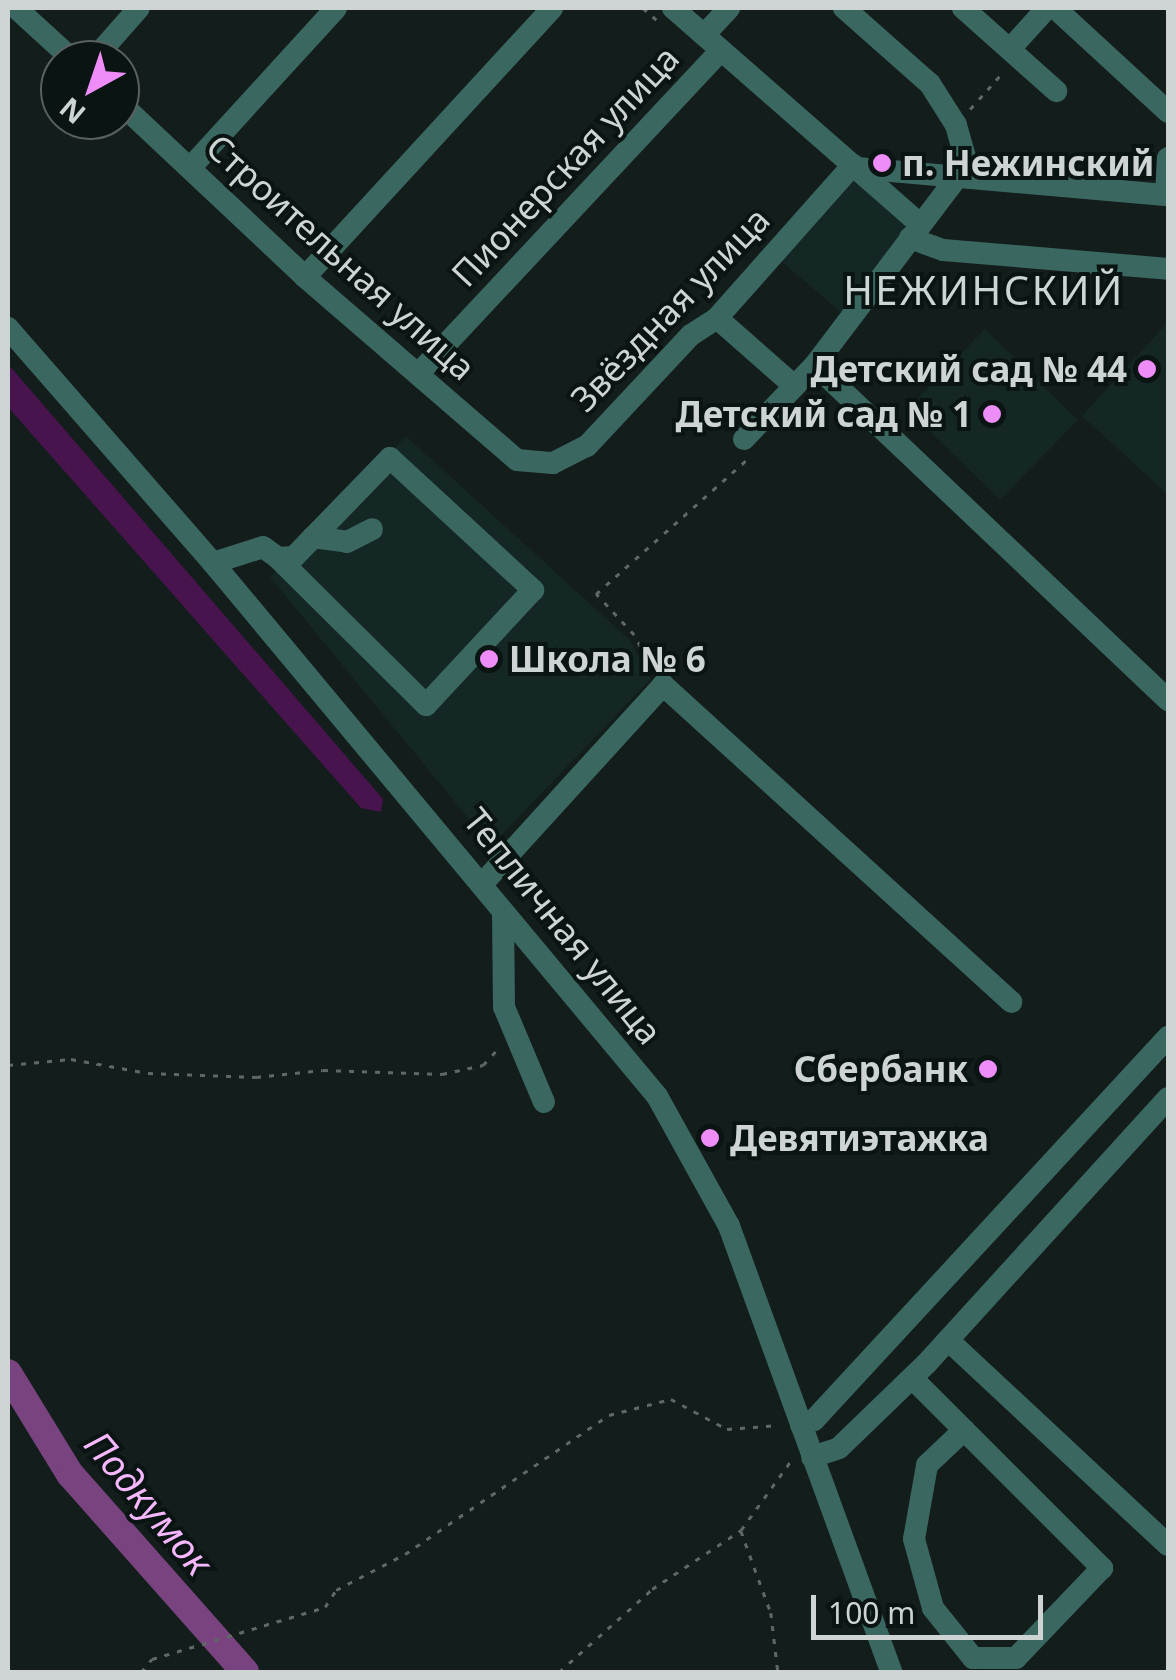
<!DOCTYPE html>
<meta charset="utf-8">
<style>
body{margin:0}
#map{position:relative;width:1176px;height:1680px;overflow:hidden;background:#131d1b;font-family:"Noto Sans",sans-serif}
div>[style]{position:absolute}
[style*='--x']{left:calc(var(--x)*1px);top:calc(var(--y)*1px);width:calc(var(--w)*1px);rotate:calc(var(--a)*1deg)}
.built>*{inset:0;background:#142724}
.green>*{inset:0;background:#48144e}
.river>*{height:28px;margin:-14px;padding:0 14px;transform-origin:14px;border-radius:14px;background:#79437f}
.path>*{height:2.5px;margin-top:-1.25px;transform-origin:0;background:repeating-linear-gradient(90deg,#5f6867 0 5px,transparent 0 13px)}
.minor>*{height:22px;margin:-11px;padding:0 11px;transform-origin:11px;border-radius:11px;background:#3b6761}
.dots>*{width:28px;height:28px;translate:-50% -50%;box-sizing:border-box;border:5px solid #0a1412;border-radius:50%}
span{translate:-50% -50%;white-space:nowrap;text-align:center;line-height:1.15;-webkit-text-stroke:8px #0a1412;paint-order:stroke}
.poi-label{font-size:35px;color:#cdd4d3;font-weight:700}
.left{translate:0 -50%;text-align:left}
.right{translate:-100% -50%;text-align:right}
.street-label{font-size:35px;color:#cdd4d3}
.water-label{font-size:38px;color:#f6b8fd;font-style:italic}
.quarter-label{font-size:40px;color:#cad7d5;letter-spacing:2.5px}
.frame{position:absolute;inset:0;border:10px solid #cdd4d3;pointer-events:none}
.north{position:absolute;left:40px;top:40px;width:100px;height:100px;box-sizing:border-box;background:#0a1412;border:2px solid #58615f;border-radius:50%;rotate:220deg;font-size:28px;font-weight:700;line-height:40px;text-align:center;color:#cdd4d3}
.north::after{content:'';display:block;margin:auto;width:35px;height:45px;background:#ee8cf8;clip-path:polygon(50% 0,100% 100%,50% 72%,0 100%)}
.scale{position:absolute;left:811px;top:1595px;width:232px;height:45px;box-sizing:border-box;border:5px solid #cdd4d3;border-top:0;padding-left:12px;font-size:30px;line-height:35px;white-space:nowrap;color:#cdd4d3;-webkit-text-stroke:8px #0a1412;paint-order:stroke}
</style>
<div id="map">
<div class="built">
<i style="clip-path:polygon(857px 168px,920px 224px,849px 319px,781px 261px)"></i>
<i style="clip-path:polygon(1168px 322px,1168px 495px,1082px 416px)"></i>
<i style="clip-path:polygon(985px 329px,1078px 420px,1000px 500px,907px 409px)"></i>
<i style="clip-path:polygon(406px 436px,630px 640px,651px 679px,491px 846px,270px 577px)"></i>
</div>
<div class="green">
<i style="clip-path:polygon(8px 364px,383px 799px,381px 812px,361px 808px,8px 407px)"></i>
</div>
<div class="river">
<i style="--x:8;--y:1373;--w:119;--a:58.5"></i>
<i style="--x:70;--y:1474;--w:264;--a:48.5"></i>
</div>
<div class="path">
<i style="--x:643;--y:8;--w:18;--a:41"></i>
<i style="--x:970;--y:109;--w:52;--a:-48.1"></i>
<i style="--x:652;--y:670;--w:39;--a:-117"></i>
<i style="--x:634;--y:635;--w:56;--a:-132.8"></i>
<i style="--x:596;--y:594;--w:206;--a:-41.7"></i>
<i style="--x:8;--y:1065;--w:63;--a:-5.4"></i>
<i style="--x:71;--y:1059;--w:78;--a:10.3"></i>
<i style="--x:148;--y:1073;--w:108;--a:2.1"></i>
<i style="--x:256;--y:1077;--w:67;--a:-6"></i>
<i style="--x:323;--y:1070;--w:119;--a:1.9"></i>
<i style="--x:442;--y:1074;--w:42;--a:-12.4"></i>
<i style="--x:483;--y:1065;--w:23;--a:-47"></i>
<i style="--x:741;--y:1531;--w:87;--a:69.9"></i>
<i style="--x:771;--y:1613;--w:59;--a:83.2"></i>
<i style="--x:141;--y:1672;--w:17;--a:-50"></i>
<i style="--x:152;--y:1659;--w:181;--a:-16.7"></i>
<i style="--x:325;--y:1607;--w:20;--a:-57"></i>
<i style="--x:336;--y:1590;--w:78;--a:-27.6"></i>
<i style="--x:405;--y:1554;--w:247;--a:-34.3"></i>
<i style="--x:609;--y:1415;--w:64;--a:-14.5"></i>
<i style="--x:671;--y:1399;--w:64;--a:28.2"></i>
<i style="--x:727;--y:1429;--w:52;--a:-4.4"></i>
<i style="--x:559;--y:1672;--w:125;--a:-41.7"></i>
<i style="--x:652;--y:1589;--w:107;--a:-33.5"></i>
<i style="--x:741;--y:1530;--w:89;--a:-54.2"></i>
</div>
<div class="minor">
<i style="--x:16;--y:8;--w:77;--a:42.4"></i>
<i style="--x:673;--y:8;--w:328;--a:41.2"></i>
<i style="--x:963;--y:8;--w:125;--a:41.7"></i>
<i style="--x:1055;--y:8;--w:154;--a:42.6"></i>
<i style="--x:704;--y:35;--w:37;--a:-47"></i>
<i style="--x:1010;--y:49;--w:55;--a:-47.9"></i>
<i style="--x:93;--y:60;--w:69;--a:-48.5"></i>
<i style="--x:120;--y:103;--w:254;--a:43.2"></i>
<i style="--x:305;--y:277;--w:280;--a:40.8"></i>
<i style="--x:517;--y:460;--w:36;--a:5"></i>
<i style="--x:553;--y:463;--w:38;--a:-27"></i>
<i style="--x:587;--y:446;--w:152;--a:-46.9"></i>
<i style="--x:691;--y:335;--w:31;--a:-33"></i>
<i style="--x:717;--y:318;--w:205;--a:-48.4"></i>
<i style="--x:191;--y:167;--w:215;--a:-47.6"></i>
<i style="--x:857;--y:168;--w:312;--a:5"></i>
<i style="--x:1166;--y:195;--w:37;--a:-87"></i>
<i style="--x:910;--y:238;--w:35;--a:20"></i>
<i style="--x:943;--y:250;--w:226;--a:4.8"></i>
<i style="--x:305;--y:277;--w:365;--a:-47.4"></i>
<i style="--x:717;--y:318;--w:103;--a:41.4"></i>
<i style="--x:8;--y:328;--w:312;--a:48.9"></i>
<i style="--x:213;--y:563;--w:694;--a:50.21"></i>
<i style="--x:657;--y:1096;--w:149;--a:61"></i>
<i style="--x:729;--y:1226;--w:475;--a:70"></i>
<i style="--x:815;--y:365;--w:487;--a:43.5"></i>
<i style="--x:419;--y:373;--w:442;--a:-46.9"></i>
<i style="--x:744;--y:439;--w:103;--a:-46.2"></i>
<i style="--x:815;--y:365;--w:252;--a:-52.9"></i>
<i style="--x:967;--y:164;--w:41;--a:-105.8"></i>
<i style="--x:956;--y:125;--w:49;--a:-122.4"></i>
<i style="--x:930;--y:84;--w:115;--a:-138.5"></i>
<i style="--x:313;--y:537;--w:34;--a:8"></i>
<i style="--x:347;--y:542;--w:28;--a:-27"></i>
<i style="--x:213;--y:563;--w:52;--a:-17.7"></i>
<i style="--x:263;--y:547;--w:19;--a:36"></i>
<i style="--x:278;--y:558;--w:16;--a:-4"></i>
<i style="--x:294;--y:557;--w:138;--a:-45.9"></i>
<i style="--x:390;--y:458;--w:195;--a:42.7"></i>
<i style="--x:533;--y:590;--w:157;--a:132.9"></i>
<i style="--x:426;--y:705;--w:209;--a:-135.2"></i>
<i style="--x:483;--y:883;--w:268;--a:-47.7"></i>
<i style="--x:663;--y:685;--w:471;--a:42.3"></i>
<i style="--x:503;--y:913;--w:94;--a:89.4"></i>
<i style="--x:504;--y:1007;--w:103;--a:67.2"></i>
<i style="--x:948;--y:1340;--w:301;--a:43"></i>
<i style="--x:912;--y:1378;--w:269;--a:45"></i>
<i style="--x:1102;--y:1568;--w:124;--a:133.7"></i>
<i style="--x:1016;--y:1658;--w:43;--a:180"></i>
<i style="--x:973;--y:1658;--w:64;--a:-128.7"></i>
<i style="--x:933;--y:1608;--w:72;--a:-105.4"></i>
<i style="--x:914;--y:1539;--w:75;--a:-80"></i>
<i style="--x:927;--y:1465;--w:51;--a:-43.4"></i>
<i style="--x:801;--y:1425;--w:14;--a:-21"></i>
<i style="--x:814;--y:1420;--w:522;--a:-47.25"></i>
<i style="--x:812;--y:1457;--w:28;--a:-18"></i>
<i style="--x:839;--y:1448;--w:122;--a:-44"></i>
<i style="--x:927;--y:1363;--w:358;--a:-47.7"></i>
</div>
<div class="dots">
<i style="left:882px;top:163px;background:#ee8cf8"></i>
<i style="left:1147px;top:369px;background:#ee8cf8"></i>
<i style="left:992px;top:414px;background:#ee8cf8"></i>
<i style="left:489px;top:659px;background:#ee8cf8"></i>
<i style="left:988px;top:1069px;background:#ee8cf8"></i>
<i style="left:710px;top:1138px;background:#ee8cf8"></i>
</div>
<div class="poi-label">
<span class="left" style="left:902px;top:163px">п. Нежинский</span>
<span class="right" style="left:1127px;top:369px">Детский сад № 44</span>
<span class="right" style="left:972px;top:414px">Детский сад № 1</span>
<span class="left" style="left:509px;top:659px">Школа № 6</span>
<span class="right" style="left:968px;top:1069px">Сбербанк</span>
<span class="left" style="left:730px;top:1138px">Девятиэтажка</span>
</div>
<div class="street-label">
<span style="left:565px;top:166px;rotate:-47deg">Пионерская улица</span>
<span style="left:341px;top:257px;rotate:42deg">Строительная улица</span>
<span style="left:670px;top:309px;rotate:-46deg">Звёздная улица</span>
<span style="left:563px;top:926px;rotate:51deg">Тепличная улица</span>
</div>
<div class="water-label">
<span style="left:149px;top:1503px;rotate:50deg">Подкумок</span>
</div>
<div class="quarter-label">
<span style="left:984px;top:290px">НЕЖИНСКИЙ</span>
</div>
<div class="frame"></div>
<div class="north">N</div>
<div class="scale">100 m</div>
</div>
